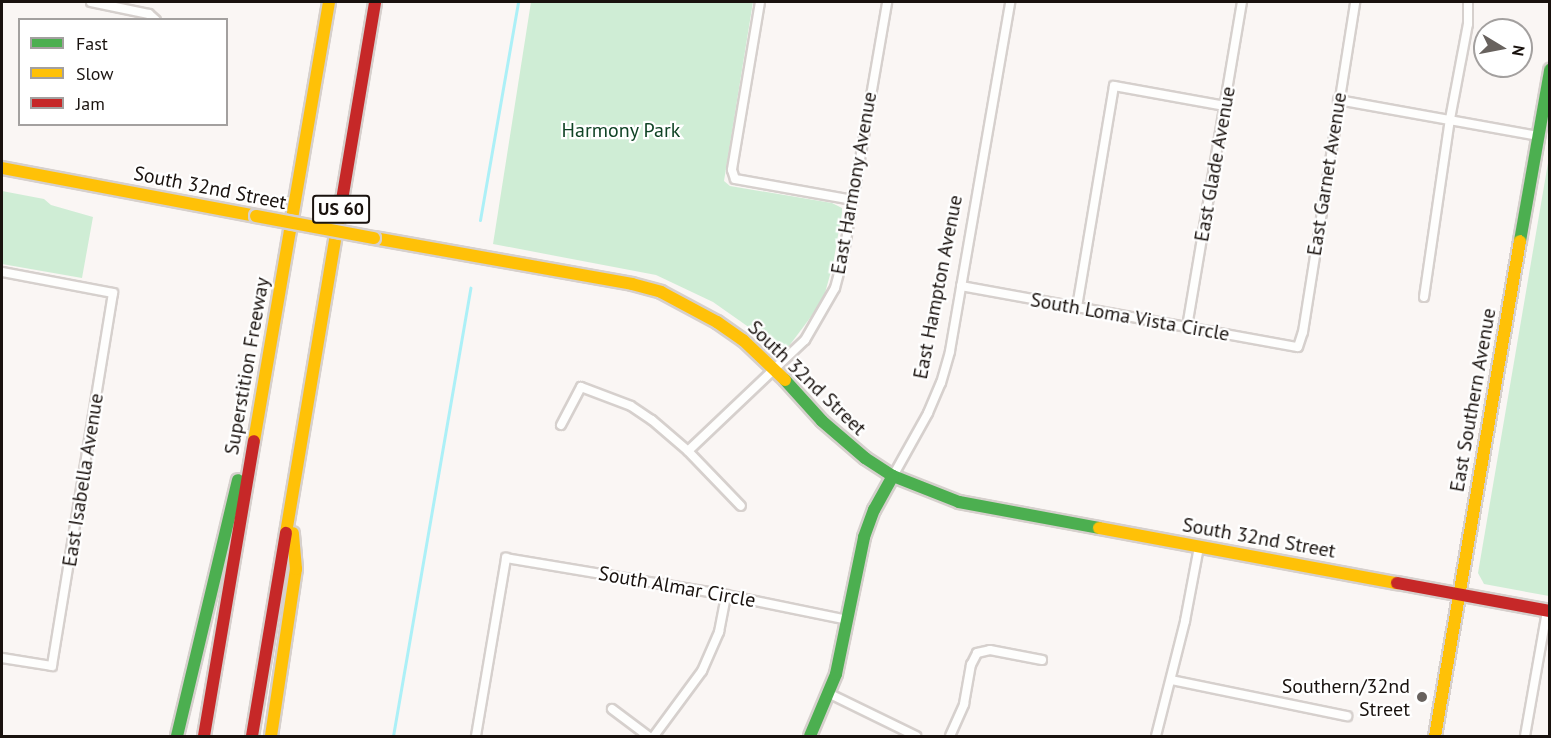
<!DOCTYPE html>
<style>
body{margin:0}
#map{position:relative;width:1551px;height:738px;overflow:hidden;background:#faf6f4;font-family:"PT Sans",sans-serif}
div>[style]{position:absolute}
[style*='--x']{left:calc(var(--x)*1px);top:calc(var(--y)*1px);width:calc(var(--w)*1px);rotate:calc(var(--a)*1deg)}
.green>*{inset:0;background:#cfedd5}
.stream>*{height:3px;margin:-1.5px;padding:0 1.5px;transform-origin:1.5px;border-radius:1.5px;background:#acf0f7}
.roads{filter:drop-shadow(2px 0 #d6d0cd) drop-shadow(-2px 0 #d6d0cd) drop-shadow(0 2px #d6d0cd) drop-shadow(0 -2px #d6d0cd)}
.street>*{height:8px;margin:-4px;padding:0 4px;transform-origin:4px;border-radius:4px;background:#fefefd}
.fast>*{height:12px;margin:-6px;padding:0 6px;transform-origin:6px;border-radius:6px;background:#4caf50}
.slow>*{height:12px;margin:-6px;padding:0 6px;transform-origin:6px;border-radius:6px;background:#ffc107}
.jam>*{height:12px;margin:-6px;padding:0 6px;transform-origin:6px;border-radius:6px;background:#c62828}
.bridges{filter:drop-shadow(2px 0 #d6d0cd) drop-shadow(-2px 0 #d6d0cd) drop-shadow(0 2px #d6d0cd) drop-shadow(0 -2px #d6d0cd)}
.slow-bridge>*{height:12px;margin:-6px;padding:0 6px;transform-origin:6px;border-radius:6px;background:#ffc107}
.dots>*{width:16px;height:16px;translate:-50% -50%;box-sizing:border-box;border:3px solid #fff;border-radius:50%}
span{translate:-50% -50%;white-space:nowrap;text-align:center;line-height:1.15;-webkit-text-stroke:4.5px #fff;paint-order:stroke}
.shield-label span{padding:2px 4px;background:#fff;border:2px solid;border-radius:4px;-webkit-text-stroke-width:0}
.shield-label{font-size:18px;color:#19120e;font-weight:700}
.park-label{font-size:20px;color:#104325}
.street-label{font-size:20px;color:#19120e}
.poi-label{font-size:20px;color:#19120e}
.right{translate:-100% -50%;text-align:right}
.frame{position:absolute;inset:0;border:3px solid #19120e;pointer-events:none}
.legend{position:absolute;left:18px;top:18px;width:210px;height:108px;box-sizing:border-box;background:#fff;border:2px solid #a3a09f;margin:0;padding:8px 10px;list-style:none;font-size:18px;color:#19120e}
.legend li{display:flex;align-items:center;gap:12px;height:30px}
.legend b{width:30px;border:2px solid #a3a09f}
.north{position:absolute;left:1473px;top:18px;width:60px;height:60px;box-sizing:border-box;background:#fff;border:2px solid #a3a09f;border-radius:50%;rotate:100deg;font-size:16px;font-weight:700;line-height:24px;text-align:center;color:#19120e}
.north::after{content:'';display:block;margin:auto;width:21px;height:27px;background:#68625e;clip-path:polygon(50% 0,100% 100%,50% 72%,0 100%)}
</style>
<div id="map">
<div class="green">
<i style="clip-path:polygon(531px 2px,753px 2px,724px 181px,730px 186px,832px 203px,842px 208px,842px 213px,833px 264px,825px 293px,816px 310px,786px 350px,775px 350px,750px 328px,713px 302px,656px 275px,493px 244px)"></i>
<i style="clip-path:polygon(1549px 157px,1550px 596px,1549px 596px,1484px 584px,1478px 573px)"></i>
<i style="clip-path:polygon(2px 191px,44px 199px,51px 205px,93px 217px,82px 278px,2px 264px)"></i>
</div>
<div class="stream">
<i style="--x:480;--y:220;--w:221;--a:-80.1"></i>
<i style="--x:393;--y:736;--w:455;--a:-80.2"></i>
</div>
<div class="roads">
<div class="street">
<i style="--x:91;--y:2;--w:59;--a:11.7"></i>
<i style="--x:149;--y:14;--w:9;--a:41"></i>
<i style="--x:760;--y:2;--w:170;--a:99.5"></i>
<i style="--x:732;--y:170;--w:9;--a:72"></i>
<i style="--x:735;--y:179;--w:120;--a:10.1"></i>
<i style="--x:1338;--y:100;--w:203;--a:10.2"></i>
<i style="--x:2;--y:272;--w:113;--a:10.7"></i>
<i style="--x:113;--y:293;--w:378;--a:99.3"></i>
<i style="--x:52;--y:666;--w:51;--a:-170.9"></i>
<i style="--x:961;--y:286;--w:342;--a:10.3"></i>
<i style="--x:1298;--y:347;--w:16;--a:-72"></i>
<i style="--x:1303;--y:332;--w:334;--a:-81"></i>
<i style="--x:1424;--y:297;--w:180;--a:-81.7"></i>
<i style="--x:1450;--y:119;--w:97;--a:-79.3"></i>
<i style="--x:1468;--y:24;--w:22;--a:-90"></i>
<i style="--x:1077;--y:307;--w:224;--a:-80.5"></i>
<i style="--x:1114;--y:86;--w:113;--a:10.2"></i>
<i style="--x:1187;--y:327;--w:330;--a:-80.4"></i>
<i style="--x:561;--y:425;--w:43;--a:-62.2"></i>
<i style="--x:581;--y:387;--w:53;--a:20.8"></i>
<i style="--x:631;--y:406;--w:25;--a:34"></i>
<i style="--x:652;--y:420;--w:48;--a:40.7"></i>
<i style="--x:688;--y:451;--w:76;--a:46.1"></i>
<i style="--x:688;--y:451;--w:161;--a:-43.5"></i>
<i style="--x:805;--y:340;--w:60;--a:-60"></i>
<i style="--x:835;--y:288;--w:31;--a:-75"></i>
<i style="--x:843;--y:258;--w:260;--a:-80.2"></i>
<i style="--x:893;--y:476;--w:72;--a:-60.9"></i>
<i style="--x:928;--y:413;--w:33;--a:-67"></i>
<i style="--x:941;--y:383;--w:33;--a:-74"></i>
<i style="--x:950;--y:351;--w:354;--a:-80.2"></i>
<i style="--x:1171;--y:680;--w:180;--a:11.6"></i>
<i style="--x:830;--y:694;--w:96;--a:26"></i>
<i style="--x:612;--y:709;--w:45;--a:36.9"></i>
<i style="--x:476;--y:736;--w:181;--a:-80.4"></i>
<i style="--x:506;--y:558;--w:223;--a:9.5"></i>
<i style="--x:726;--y:595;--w:125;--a:11.6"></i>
<i style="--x:654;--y:736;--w:81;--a:-53.6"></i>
<i style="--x:702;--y:671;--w:43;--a:-66.4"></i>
<i style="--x:719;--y:632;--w:38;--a:-79"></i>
<i style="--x:950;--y:736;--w:35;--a:-66"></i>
<i style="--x:964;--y:704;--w:40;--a:-80"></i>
<i style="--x:971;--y:665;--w:13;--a:-63"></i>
<i style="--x:977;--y:653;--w:13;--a:-13"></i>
<i style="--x:990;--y:650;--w:53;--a:10.9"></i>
<i style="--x:1156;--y:736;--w:119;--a:-75.8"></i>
<i style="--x:1185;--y:621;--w:75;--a:-79.3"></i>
<i style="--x:1525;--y:736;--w:127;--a:-80"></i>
</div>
<div class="fast">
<i style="--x:1520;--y:241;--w:174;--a:-80"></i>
<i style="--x:785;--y:380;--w:55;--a:47.9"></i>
<i style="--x:822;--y:421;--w:57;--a:40.7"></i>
<i style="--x:865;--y:458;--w:33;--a:33"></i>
<i style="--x:893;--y:476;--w:71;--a:21.5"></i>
<i style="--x:959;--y:502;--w:142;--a:10.5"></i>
<i style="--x:177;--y:736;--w:263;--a:-76.6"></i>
<i style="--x:810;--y:736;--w:67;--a:-67.2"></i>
<i style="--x:836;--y:674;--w:140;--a:-78.4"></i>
<i style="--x:864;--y:537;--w:29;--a:-70"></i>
<i style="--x:874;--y:510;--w:39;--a:-61"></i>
</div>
<div class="slow">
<i style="--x:2;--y:168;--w:258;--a:10.7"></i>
<i style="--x:374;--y:238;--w:262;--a:10.1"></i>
<i style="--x:632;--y:284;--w:30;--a:15"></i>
<i style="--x:661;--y:292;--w:64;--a:28.2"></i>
<i style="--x:717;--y:322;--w:32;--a:35"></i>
<i style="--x:743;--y:340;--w:58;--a:43.6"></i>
<i style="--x:254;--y:441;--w:445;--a:-80.3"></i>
<i style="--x:1099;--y:528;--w:303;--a:10.5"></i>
<i style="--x:286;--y:533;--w:332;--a:-80.5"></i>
<i style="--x:271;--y:736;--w:169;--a:-81.5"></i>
<i style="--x:296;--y:569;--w:36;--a:-95"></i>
<i style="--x:1435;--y:736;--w:502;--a:-80.26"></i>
</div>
<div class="jam">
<i style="--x:341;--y:206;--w:207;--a:-80.5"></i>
<i style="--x:1397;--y:583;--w:156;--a:10.4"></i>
<i style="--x:204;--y:736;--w:299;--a:-80.4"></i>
<i style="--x:252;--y:736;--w:206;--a:-80.5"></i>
</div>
</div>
<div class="bridges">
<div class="slow-bridge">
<i style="--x:256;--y:216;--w:120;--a:10.6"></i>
</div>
</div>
<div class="dots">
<i style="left:1422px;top:697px;background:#68625e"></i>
</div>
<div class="shield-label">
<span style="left:341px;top:209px">US 60</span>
</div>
<div class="park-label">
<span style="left:621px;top:130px">Harmony Park</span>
</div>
<div class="street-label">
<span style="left:1215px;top:164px;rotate:-80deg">East Glade Avenue</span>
<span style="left:1327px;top:174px;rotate:-81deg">East Garnet Avenue</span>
<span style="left:854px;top:183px;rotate:-80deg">East Harmony Avenue</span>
<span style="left:210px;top:188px;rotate:11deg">South 32nd Street</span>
<span style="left:938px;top:287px;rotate:-79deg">East Hampton Avenue</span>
<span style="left:1130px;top:317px;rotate:10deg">South Loma Vista Circle</span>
<span style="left:247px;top:366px;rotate:-80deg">Superstition Freeway</span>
<span style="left:807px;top:378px;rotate:44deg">South 32nd Street</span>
<span style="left:1473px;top:400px;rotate:-80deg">East Southern Avenue</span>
<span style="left:83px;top:480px;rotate:-81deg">East Isabella Avenue</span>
<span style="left:1259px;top:538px;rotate:10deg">South 32nd Street</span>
<span style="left:677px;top:587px;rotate:10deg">South Almar Circle</span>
</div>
<div class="poi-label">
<span class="right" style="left:1410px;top:698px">Southern/32nd<br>Street</span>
</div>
<div class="frame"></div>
<ul class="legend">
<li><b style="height:8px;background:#4caf50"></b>Fast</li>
<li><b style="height:8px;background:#ffc107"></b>Slow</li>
<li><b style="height:8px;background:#c62828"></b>Jam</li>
</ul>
<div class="north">N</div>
</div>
